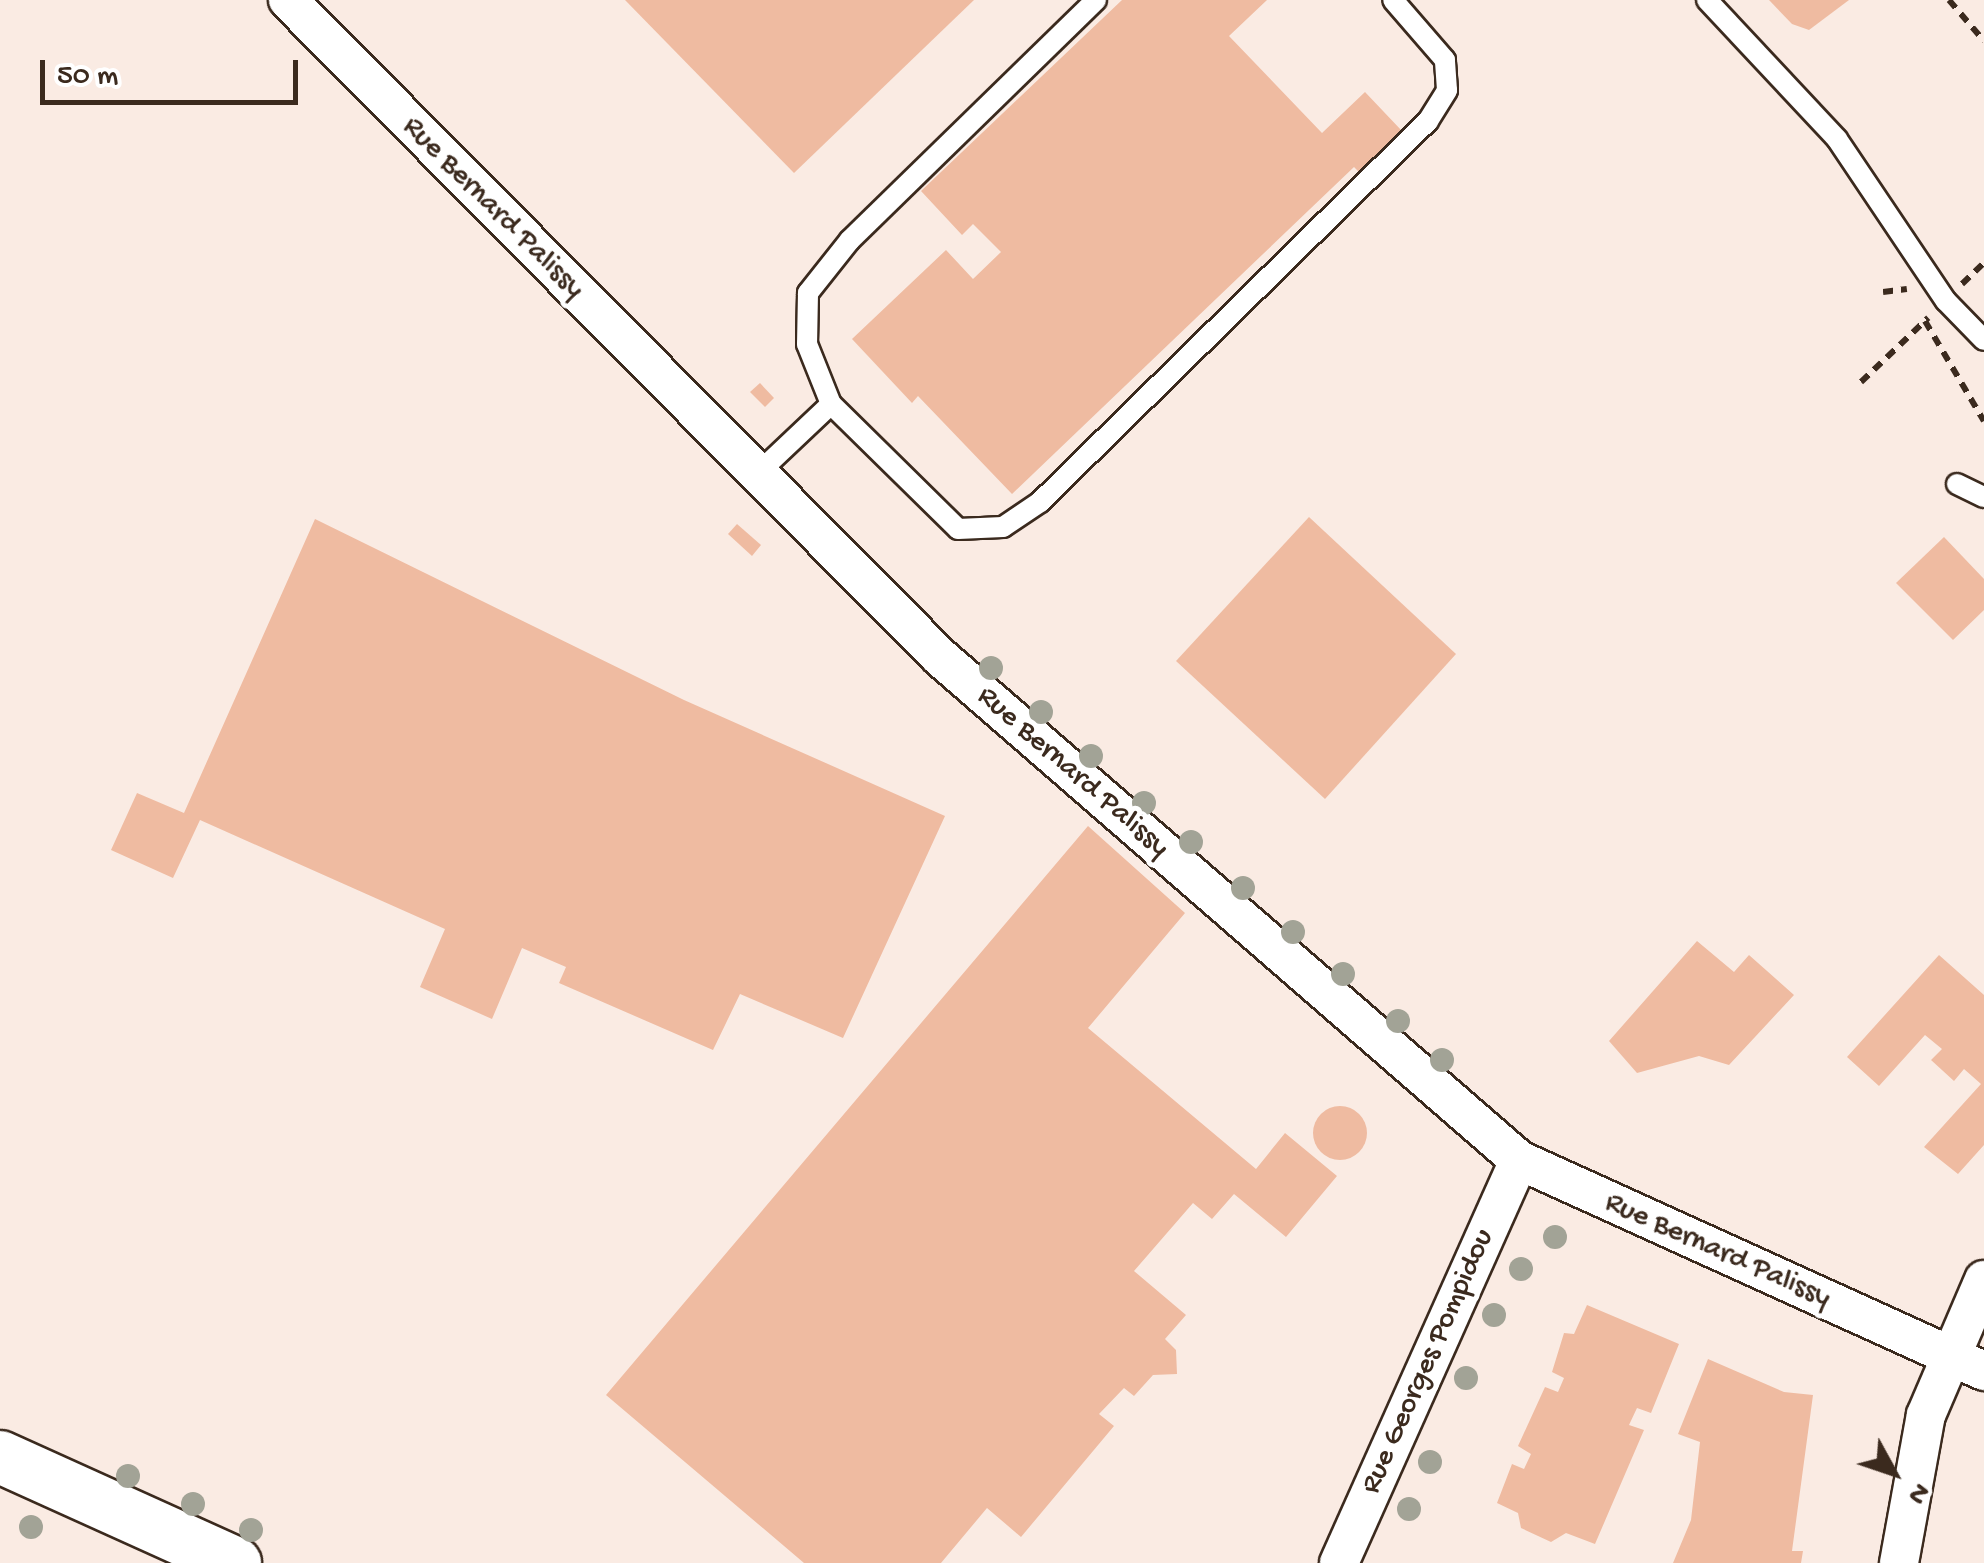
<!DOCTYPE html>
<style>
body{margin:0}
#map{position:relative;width:1984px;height:1563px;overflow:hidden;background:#fff;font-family:"Gochi Hand",sans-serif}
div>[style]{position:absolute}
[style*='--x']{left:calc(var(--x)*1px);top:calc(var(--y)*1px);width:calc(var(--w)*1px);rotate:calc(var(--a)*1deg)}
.built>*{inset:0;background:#faebe3}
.building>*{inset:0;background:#efbba1}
.round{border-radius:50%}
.path>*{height:6px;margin-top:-3px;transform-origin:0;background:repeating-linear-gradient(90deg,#3b2a1e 0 10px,transparent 0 18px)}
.roads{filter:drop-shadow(2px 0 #3b2a1e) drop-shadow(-2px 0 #3b2a1e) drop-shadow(0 2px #3b2a1e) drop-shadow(0 -2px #3b2a1e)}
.lane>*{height:20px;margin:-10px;padding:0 10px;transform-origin:10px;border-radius:10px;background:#fff}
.street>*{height:38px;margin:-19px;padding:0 19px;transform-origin:19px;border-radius:19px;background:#fff}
.secondary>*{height:52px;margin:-26px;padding:0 26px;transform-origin:26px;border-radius:26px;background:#fff}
.trees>*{width:24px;height:24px;margin:-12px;border-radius:50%;background:#a2a396}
span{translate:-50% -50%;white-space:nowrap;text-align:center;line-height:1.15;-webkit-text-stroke:10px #fff;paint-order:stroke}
.street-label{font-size:30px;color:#3b2a1e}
.north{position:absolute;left:1844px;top:1423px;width:100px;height:100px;-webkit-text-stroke:8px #fff;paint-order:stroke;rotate:130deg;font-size:28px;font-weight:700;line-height:40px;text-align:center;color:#3b2a1e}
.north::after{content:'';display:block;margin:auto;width:35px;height:45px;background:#3b2a1e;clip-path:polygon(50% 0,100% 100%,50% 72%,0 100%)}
.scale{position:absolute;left:40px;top:60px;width:258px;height:45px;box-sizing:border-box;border:5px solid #3b2a1e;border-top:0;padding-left:12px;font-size:30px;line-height:35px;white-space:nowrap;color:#3b2a1e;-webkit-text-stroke:8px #fff;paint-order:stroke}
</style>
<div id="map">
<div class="built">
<i style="clip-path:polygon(0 0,1984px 0,1984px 1563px,0 1563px)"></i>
</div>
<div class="building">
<i style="clip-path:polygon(625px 0,974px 0,794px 173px)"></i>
<i style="clip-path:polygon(1122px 0,1267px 0,1229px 36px,1322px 133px,1365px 92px,1402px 131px,1359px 172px,1354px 167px,1012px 494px,918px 396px,912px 403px,852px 339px,946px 250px,973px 279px,1001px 252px,973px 224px,962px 235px,921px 191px)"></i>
<i style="clip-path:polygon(1769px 0,1849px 0,1809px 30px,1792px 24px)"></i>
<i style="clip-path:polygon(760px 383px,774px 398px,765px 407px,750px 392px)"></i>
<i style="clip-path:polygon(1309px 517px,1456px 654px,1325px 799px,1176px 661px)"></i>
<i style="clip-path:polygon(315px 519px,684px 700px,945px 816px,843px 1038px,740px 994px,713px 1050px,559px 983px,566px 967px,522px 948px,492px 1019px,420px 987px,445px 929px,200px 820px,173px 878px,111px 850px,137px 793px,184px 813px)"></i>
<i style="clip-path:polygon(737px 524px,761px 545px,752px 556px,728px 534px)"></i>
<i style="clip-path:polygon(1944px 537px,1984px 579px,1984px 610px,1953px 640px,1896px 583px)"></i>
<i style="clip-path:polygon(1088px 826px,1185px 913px,1088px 1028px,1256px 1169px,1285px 1133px,1337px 1176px,1286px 1237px,1234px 1194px,1212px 1219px,1193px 1203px,1134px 1271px,1186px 1315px,1165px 1339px,1176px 1350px,1177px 1374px,1153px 1375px,1134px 1396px,1124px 1388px,1099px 1414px,1114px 1426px,1021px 1537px,987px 1508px,941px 1563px,804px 1563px,606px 1395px)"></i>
<i style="clip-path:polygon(1697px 941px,1734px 972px,1749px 955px,1794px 995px,1729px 1065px,1699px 1056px,1637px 1073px,1609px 1041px)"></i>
<i style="clip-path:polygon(1939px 955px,1984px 995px,1984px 1145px,1958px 1174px,1924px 1147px,1981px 1084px,1964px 1069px,1954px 1081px,1931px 1060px,1942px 1049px,1925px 1035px,1879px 1086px,1847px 1057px)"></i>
<i class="round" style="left:1313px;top:1106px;width:54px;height:54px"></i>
<i style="clip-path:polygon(1587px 1305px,1679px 1344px,1651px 1413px,1637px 1408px,1629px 1425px,1644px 1430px,1595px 1544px,1566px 1533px,1551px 1542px,1521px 1528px,1518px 1513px,1497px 1503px,1512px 1464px,1524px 1469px,1531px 1454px,1518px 1446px,1545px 1387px,1558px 1392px,1564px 1378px,1552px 1372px,1564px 1333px,1574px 1334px)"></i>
<i style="clip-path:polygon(1708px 1359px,1784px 1392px,1813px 1395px,1792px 1551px,1803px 1551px,1801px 1563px,1673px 1563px,1691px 1520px,1700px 1442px,1678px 1434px)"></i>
</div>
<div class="path">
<i style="--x:1949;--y:0;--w:54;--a:49.5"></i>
<i style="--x:1962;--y:284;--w:30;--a:-44"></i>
<i style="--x:1883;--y:292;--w:24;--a:-7"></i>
<i style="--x:1925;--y:321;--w:116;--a:59.5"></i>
<i style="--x:1861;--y:382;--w:93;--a:-43.7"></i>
</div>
<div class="roads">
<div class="lane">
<i style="--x:1096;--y:0;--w:344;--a:135.7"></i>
<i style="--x:850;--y:240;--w:68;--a:128.4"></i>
<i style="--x:808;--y:293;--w:51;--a:91.1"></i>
<i style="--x:807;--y:344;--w:65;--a:68.2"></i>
<i style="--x:831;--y:404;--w:178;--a:44.5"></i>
<i style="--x:958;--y:529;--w:45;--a:-2.5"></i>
<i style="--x:1003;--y:527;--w:45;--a:-34"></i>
<i style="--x:1040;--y:502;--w:544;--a:-44.48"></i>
<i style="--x:1428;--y:121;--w:36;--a:-58"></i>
<i style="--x:1447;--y:90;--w:30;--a:-94"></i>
<i style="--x:1445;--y:60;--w:79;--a:-130.9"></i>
<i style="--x:1707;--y:0;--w:190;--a:46.9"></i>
<i style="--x:1837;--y:139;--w:195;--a:56.1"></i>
<i style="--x:1946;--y:301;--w:54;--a:45.7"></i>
<i style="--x:756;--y:475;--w:103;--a:-43.4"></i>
<i style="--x:1957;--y:484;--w:30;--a:26"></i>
</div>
<div class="street">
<i style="--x:288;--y:0;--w:926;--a:45.22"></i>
<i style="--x:940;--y:657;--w:767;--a:40.98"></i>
<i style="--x:1519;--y:1160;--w:511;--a:24.41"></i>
<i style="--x:1339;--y:1563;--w:441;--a:-65.9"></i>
<i style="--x:1899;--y:1563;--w:150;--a:-79.7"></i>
<i style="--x:1926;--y:1415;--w:147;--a:-66.8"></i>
</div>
<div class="secondary">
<i style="--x:0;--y:1457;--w:258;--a:24.3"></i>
</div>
</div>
<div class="trees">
<i style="left:991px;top:668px"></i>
<i style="left:1041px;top:712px"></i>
<i style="left:1091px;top:756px"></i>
<i style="left:1144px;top:803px"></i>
<i style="left:1191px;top:842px"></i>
<i style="left:1243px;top:888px"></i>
<i style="left:1293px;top:932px"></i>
<i style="left:1343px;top:974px"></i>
<i style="left:1398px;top:1021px"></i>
<i style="left:1442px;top:1060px"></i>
<i style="left:1555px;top:1237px"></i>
<i style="left:1521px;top:1269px"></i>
<i style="left:1494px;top:1315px"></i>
<i style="left:1466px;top:1378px"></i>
<i style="left:1430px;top:1462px"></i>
<i style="left:128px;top:1476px"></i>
<i style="left:193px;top:1504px"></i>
<i style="left:1409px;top:1509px"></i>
<i style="left:31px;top:1527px"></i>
<i style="left:251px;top:1530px"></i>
</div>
<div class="street-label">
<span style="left:492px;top:209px;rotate:45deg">Rue Bernard Palissy</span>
<span style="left:1072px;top:773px;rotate:41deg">Rue Bernard Palissy</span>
<span style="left:1717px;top:1252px;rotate:24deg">Rue Bernard Palissy</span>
<span style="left:1429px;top:1362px;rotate:-66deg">Rue Georges Pompidou</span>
</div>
<div class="north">N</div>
<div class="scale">50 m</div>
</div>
